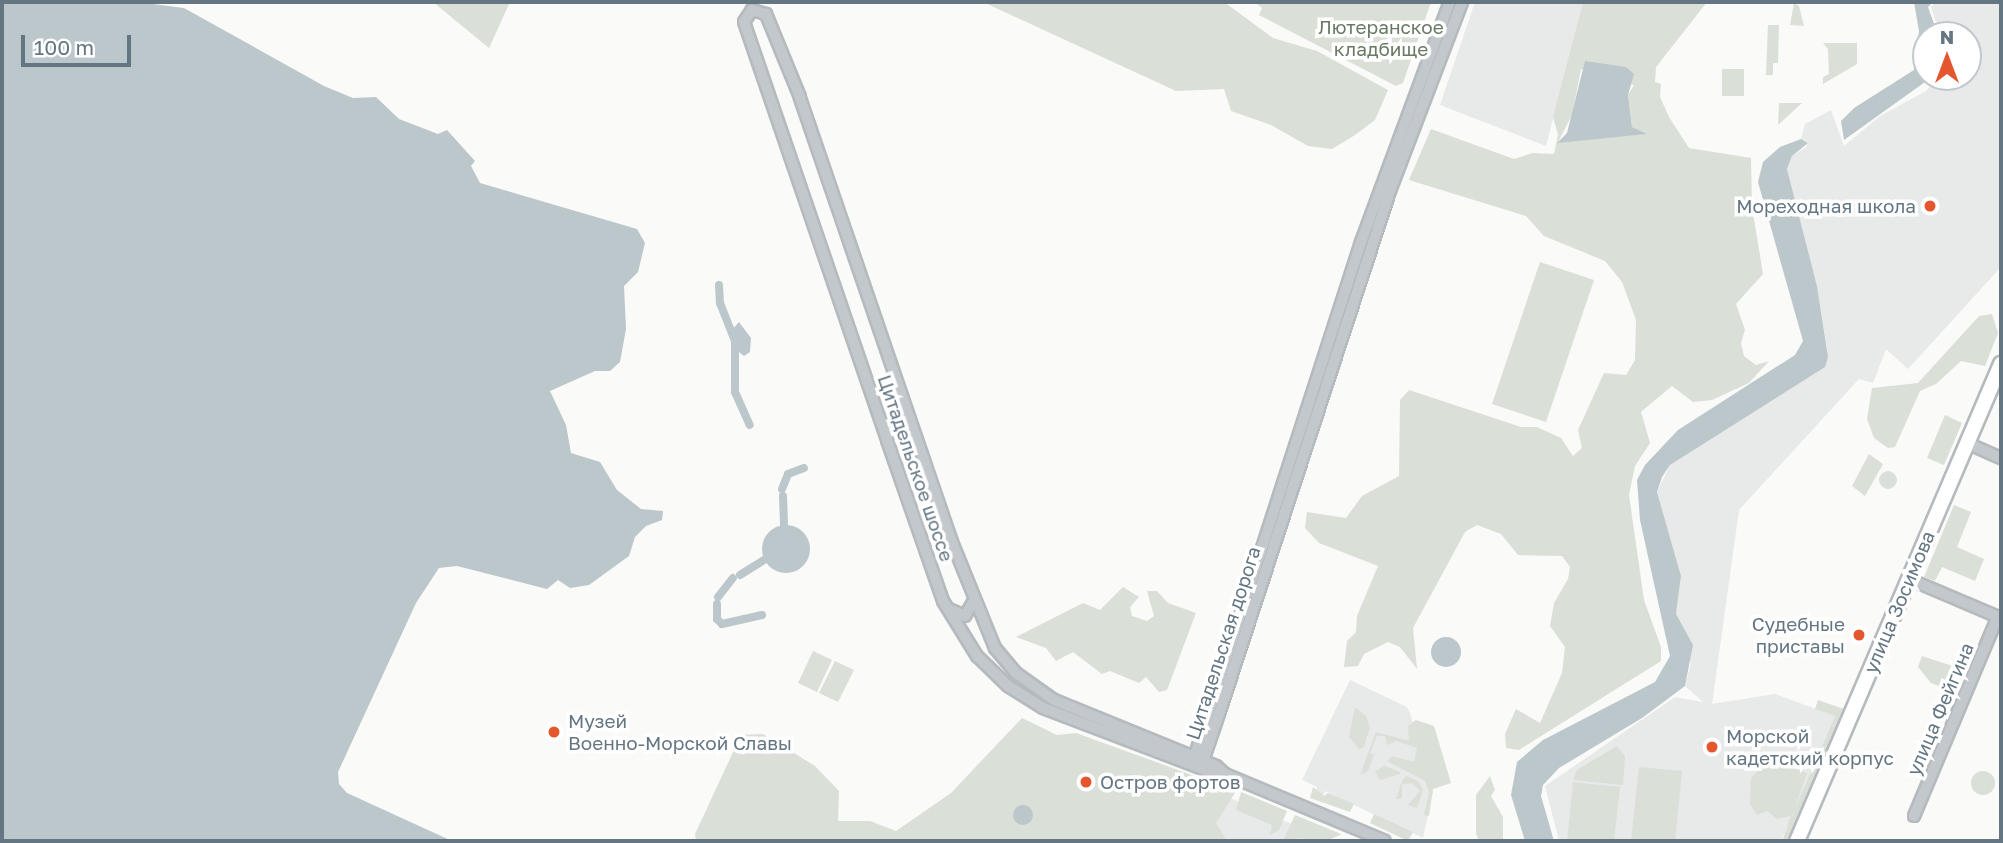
<!DOCTYPE html>
<meta charset="utf-8">
<style>
body{margin:0}
#map{position:relative;width:2003px;height:843px;overflow:hidden;background:#fafaf8;font-family:"Golos Text",sans-serif}
div>[style]{position:absolute}
[style*='--x']{left:calc(var(--x)*1px);top:calc(var(--y)*1px);width:calc(var(--w)*1px);rotate:calc(var(--a)*1deg)}
.built>*{inset:0;background:#e8e9e9}
.green>*{inset:0;background:#dadfd7}
.round{border-radius:50%}
.water>*{inset:0;background:#bbc7cb}
.canal>*{height:8px;margin:-4px;padding:0 4px;transform-origin:4px;border-radius:4px;background:#bbc7cb}
.roads{filter:drop-shadow(2px 0 #b5babe) drop-shadow(-2px 0 #b5babe) drop-shadow(0 2px #b5babe) drop-shadow(0 -2px #b5babe)}
.minor>*{height:10px;margin:-5px;padding:0 5px;transform-origin:5px;border-radius:5px;background:#c3c8cc}
.major>*{height:14px;margin:-7px;padding:0 7px;transform-origin:7px;border-radius:7px;background:#fff}
.dots>*{width:19px;height:19px;translate:-50% -50%;box-sizing:border-box;border:4px solid #fff;border-radius:50%}
span{translate:-50% -50%;white-space:nowrap;text-align:center;line-height:1.15;-webkit-text-stroke:7px #fff;paint-order:stroke}
.park-label{font-size:19px;color:#687a64}
.poi-label{font-size:19px;color:#657683}
.right{translate:-100% -50%;text-align:right}
.left{translate:0 -50%;text-align:left}
.street-label{font-size:19px;color:#657683}
.frame{position:absolute;inset:0;border:4px solid #657683;pointer-events:none}
.north{position:absolute;left:1912px;top:21px;width:70px;height:70px;box-sizing:border-box;background:#fff;border:2px solid #c1c8cd;border-radius:50%;rotate:0deg;font-size:19px;font-weight:700;line-height:28px;text-align:center;color:#657683}
.north::after{content:'';display:block;margin:auto;width:24px;height:32px;background:#e4572e;clip-path:polygon(50% 0,100% 100%,50% 72%,0 100%)}
.scale{position:absolute;left:21px;top:35px;width:110px;height:32px;box-sizing:border-box;border:4px solid #657683;border-top:0;padding-left:9px;font-size:21px;line-height:24px;white-space:nowrap;color:#657683;-webkit-text-stroke:5px #fff;paint-order:stroke}
</style>
<div id="map">
<div class="built">
<i style="clip-path:polygon(1475px 2px,1583px 2px,1546px 146px,1440px 105px)"></i>
<i style="clip-path:polygon(1936px 2px,2001px 2px,2001px 267px,1908px 369px,1886px 349px,1873px 383px,1859px 379px,1739px 510px,1712px 704px,1775px 694px,1835px 716px,1781px 841px,1559px 841px,1545px 786px,1675px 697px,1703px 702px,1685px 686px,1691px 663px,1676px 614px,1681px 576px,1657px 492px,1670px 465px,1824px 367px,1827px 348px,1817px 286px,1787px 169px,1792px 156px,1806px 147px,1808px 142px,1801px 139px,1805px 124px,1831px 110px,1844px 146px,1880px 116px,1926px 91px,1938px 77px,1968px 77px,1968px 35px,1940px 35px,1931px 7px)"></i>
<i style="clip-path:polygon(1350px 680px,1407px 707px,1411px 716px,1433px 792px,1423px 838px,1325px 791px,1322px 798px,1315px 795px,1317px 787px,1302px 780px)"></i>
<i style="clip-path:polygon(1220px 794px,1328px 839px,1201px 841px)"></i>
</div>
<div class="green">
<i style="clip-path:polygon(433px 2px,510px 2px,489px 48px)"></i>
<i style="clip-path:polygon(983px 2px,1224px 2px,1273px 38px,1317px 51px,1388px 90px,1375px 120px,1355px 135px,1332px 149px,1308px 146px,1271px 125px,1231px 111px,1224px 89px,1176px 91px)"></i>
<i style="clip-path:polygon(1255px 2px,1431px 2px,1403px 83px,1396px 86px,1259px 15px,1262px 8px)"></i>
<i style="clip-path:polygon(evenodd,1583px 2px,1707px 2px,1656px 67px,1655px 82px,1661px 84px,1660px 97px,1669px 117px,1689px 148px,1751px 158px,1752px 207px,1763px 274px,1736px 304px,1745px 330px,1741px 343px,1744px 356px,1756px 365px,1769px 361px,1749px 383px,1712px 400px,1693px 402px,1672px 386px,1641px 412px,1650px 443px,1635px 466px,1629px 495px,1644px 600px,1661px 647px,1661px 661px,1519px 750px,1506px 748px,1505px 734px,1516px 709px,1540px 723px,1562px 673px,1565px 647px,1550px 626px,1554px 603px,1568px 579px,1570px 567px,1562px 556px,1518px 555px,1501px 534px,1477px 525px,1465px 532px,1413px 628px,1417px 669px,1400px 647px,1388px 642px,1364px 654px,1358px 666px,1344px 667px,1347px 641px,1356px 632px,1357px 616px,1378px 566px,1319px 543px,1305px 528px,1307px 512px,1346px 518px,1362px 496px,1399px 476px,1400px 400px,1409px 390px,1521px 427px,1537px 427px,1561px 438px,1573px 456px,1582px 448px,1578px 430px,1604px 373px,1626px 375px,1635px 360px,1636px 320px,1622px 282px,1605px 261px,1544px 236px,1526px 216px,1409px 180px,1431px 129px,1514px 159px,1533px 153px,1554px 154px,1558px 135px,1553px 117px,1583px 2px,1581px 69px,1634px 85px,1628px 95px,1632px 127px,1646px 134px,1558px 142px,1572px 115px,1581px 69px)"></i>
<i style="clip-path:polygon(1794px 3px,1799px 6px,1804px 26px,1790px 25px)"></i>
<i style="clip-path:polygon(1768px 25px,1779px 25px,1778px 63px,1773px 63px,1773px 75px,1766px 75px)"></i>
<i style="clip-path:polygon(1823px 43px,1857px 43px,1857px 64px,1823px 84px,1823px 77px,1829px 74px,1828px 49px)"></i>
<i style="clip-path:polygon(1722px 69px,1744px 69px,1744px 96px,1722px 96px)"></i>
<i style="clip-path:polygon(1779px 103px,1802px 103px,1778px 125px)"></i>
<i style="clip-path:polygon(1540px 262px,1594px 280px,1546px 422px,1492px 404px)"></i>
<i style="clip-path:polygon(1992px 314px,1998px 333px,1985px 366px,1961px 361px,1936px 384px,1920px 391px,1895px 447px,1888px 448px,1874px 438px,1867px 419px,1872px 388px,1918px 383px,1979px 316px)"></i>
<i style="clip-path:polygon(1945px 415px,1962px 423px,1944px 465px,1927px 458px)"></i>
<i style="clip-path:polygon(1869px 454px,1883px 464px,1865px 496px,1852px 486px)"></i>
<i class="round" style="left:1879px;top:471px;width:18px;height:18px"></i>
<i style="clip-path:polygon(1954px 505px,1971px 512px,1957px 547px,1984px 559px,1975px 581px,1942px 567px,1935px 581px,1924px 577px)"></i>
<i style="clip-path:polygon(1123px 587px,1139px 597px,1130px 607px,1132px 616px,1147px 621px,1154px 616px,1147px 591px,1157px 591px,1168px 603px,1196px 613px,1167px 690px,1159px 692px,1146px 677px,1139px 683px,1110px 671px,1102px 674px,1073px 652px,1056px 661px,1046px 648px,1016px 637px,1083px 603px,1100px 610px)"></i>
<i style="clip-path:polygon(813px 651px,832px 660px,817px 692px,798px 683px)"></i>
<i style="clip-path:polygon(1922px 656px,1965px 670px,1956px 693px,1931px 683px,1918px 667px)"></i>
<i style="clip-path:polygon(835px 661px,854px 670px,838px 702px,819px 693px)"></i>
<i style="clip-path:polygon(1818px 700px,1847px 710px,1792px 841px,1782px 841px,1791px 816px,1777px 819px,1767px 811px,1757px 815px,1750px 804px,1751px 778px,1767px 760px,1807px 773px,1795px 808px,1835px 716px,1815px 709px)"></i>
<i style="clip-path:polygon(1355px 707px,1366px 716px,1370px 727px,1364px 747px,1359px 749px,1349px 737px)"></i>
<i style="clip-path:polygon(1022px 718px,1057px 735px,1076px 733px,1236px 791px,1216px 823px,1227px 841px,696px 841px,695px 834px,741px 735px,763px 734px,815px 766px,839px 791px,838px 821px,870px 821px,896px 831px,951px 793px)"></i>
<i style="clip-path:polygon(1416px 720px,1434px 726px,1451px 783px,1433px 789px,1429px 816px,1424px 815px,1429px 792px,1425px 781px,1387px 761px,1392px 756px,1414px 762px,1417px 748px,1396px 741px,1387px 745px,1385px 736px,1377px 736px,1370px 753px,1383px 759px,1374px 755px,1368px 771px,1362px 775px,1364px 768px,1359px 777px,1376px 732px,1409px 741px,1408px 726px)"></i>
<i style="clip-path:polygon(1617px 746px,1625px 756px,1623px 785px,1573px 780px,1577px 770px)"></i>
<i style="clip-path:polygon(1385px 766px,1400px 772px,1400px 774px,1380px 780px,1375px 771px)"></i>
<i style="clip-path:polygon(1639px 767px,1682px 771px,1675px 841px,1631px 841px)"></i>
<i class="round" style="left:1971px;top:771px;width:24px;height:24px"></i>
<i style="clip-path:polygon(1406px 776px,1418px 781px,1423px 790px,1417px 808px,1408px 805px,1420px 791px,1412px 783px,1402px 784px,1402px 798px,1396px 799px,1402px 781px)"></i>
<i style="clip-path:polygon(1490px 776px,1495px 790px,1491px 796px,1503px 817px,1503px 841px,1479px 841px,1476px 833px,1476px 795px)"></i>
<i style="clip-path:polygon(1573px 782px,1620px 787px,1614px 841px,1567px 841px)"></i>
<i style="clip-path:polygon(1313px 787px,1324px 796px,1328px 793px,1354px 804px,1350px 812px,1310px 798px)"></i>
<i style="clip-path:polygon(1241px 792px,1287px 811px,1279px 830px,1270px 835px,1272px 825px,1236px 810px)"></i>
<i style="clip-path:polygon(1374px 814px,1413px 832px,1408px 841px,1370px 823px)"></i>
<i style="clip-path:polygon(1295px 815px,1341px 834px,1340px 835px,1326px 841px,1299px 838px,1283px 841px)"></i>
</div>
<div class="water">
<i style="clip-path:polygon(2px 2px,145px 3px,184px 8px,324px 86px,353px 98px,376px 97px,399px 119px,438px 134px,447px 130px,475px 161px,471px 166px,480px 183px,637px 229px,645px 243px,638px 272px,624px 286px,626px 329px,620px 362px,610px 371px,595px 371px,550px 391px,566px 425px,571px 453px,600px 462px,617px 490px,641px 509px,663px 511px,662px 520px,646px 526px,635px 537px,629px 556px,589px 585px,570px 588px,558px 580px,547px 589px,457px 566px,439px 568px,416px 603px,338px 772px,339px 784px,347px 793px,452px 841px,2px 841px)"></i>
<i style="clip-path:polygon(1914px 2px,1933px 2px,1928px 7px,1938px 35px,1926px 35px,1926px 77px,1932px 77px,1844px 140px,1841px 121px,1854px 108px,1914px 70px,1919px 31px)"></i>
<i style="clip-path:polygon(1585px 61px,1626px 67px,1634px 74px,1628px 95px,1632px 127px,1647px 134px,1557px 143px,1567px 133px)"></i>
<i style="clip-path:polygon(1801px 139px,1808px 143px,1792px 156px,1787px 169px,1817px 286px,1828px 357px,1825px 367px,1670px 465px,1662px 477px,1657px 492px,1681px 576px,1676px 614px,1693px 645px,1685px 686px,1642px 718px,1559px 768px,1543px 785px,1541px 796px,1554px 841px,1525px 841px,1511px 795px,1517px 762px,1543px 740px,1655px 682px,1670px 656px,1640px 520px,1637px 480px,1645px 465px,1678px 430px,1795px 355px,1803px 341px,1758px 182px,1763px 162px,1780px 147px)"></i>
<i style="clip-path:polygon(739px 322px,751px 338px,750px 352px,744px 356px,733px 347px,731px 331px)"></i>
<i class="round" style="left:762px;top:525px;width:48px;height:48px"></i>
<i class="round" style="left:1431px;top:637px;width:30px;height:30px"></i>
<i class="round" style="left:1013px;top:805px;width:20px;height:20px"></i>
</div>
<div class="canal">
<i style="--x:719;--y:285;--w:18;--a:87"></i>
<i style="--x:720;--y:303;--w:41;--a:68.5"></i>
<i style="--x:735;--y:341;--w:51;--a:90"></i>
<i style="--x:735;--y:392;--w:36;--a:66"></i>
<i style="--x:782;--y:489;--w:16;--a:-68"></i>
<i style="--x:788;--y:474;--w:17;--a:-21"></i>
<i style="--x:783;--y:496;--w:29;--a:88"></i>
<i style="--x:740;--y:575;--w:28;--a:-32"></i>
<i style="--x:718;--y:597;--w:24;--a:-52"></i>
<i style="--x:717;--y:604;--w:15;--a:90"></i>
<i style="--x:717;--y:619;--w:7;--a:45"></i>
<i style="--x:722;--y:624;--w:41;--a:-12.7"></i>
</div>
<div class="roads">
<div class="minor">
<i style="--x:1967;--y:443;--w:37;--a:24"></i>
<i style="--x:1909;--y:579;--w:100;--a:23"></i>
<i style="--x:949;--y:609;--w:17;--a:24"></i>
<i style="--x:965;--y:616;--w:16;--a:-60"></i>
<i style="--x:1193;--y:761;--w:546;--a:-72.06"></i>
<i style="--x:1361;--y:242;--w:256;--a:-69.7"></i>
<i style="--x:1197;--y:765;--w:7;--a:-34"></i>
<i style="--x:1203;--y:761;--w:50;--a:-71.2"></i>
<i style="--x:1219;--y:714;--w:550;--a:-71.89"></i>
<i style="--x:1390;--y:191;--w:202;--a:-69.1"></i>
<i style="--x:1225;--y:774;--w:12;--a:-138"></i>
<i style="--x:1216;--y:766;--w:175;--a:-157.8"></i>
<i style="--x:1054;--y:700;--w:47;--a:-144.6"></i>
<i style="--x:1016;--y:673;--w:33;--a:-130"></i>
<i style="--x:995;--y:648;--w:114;--a:-112.1"></i>
<i style="--x:952;--y:542;--w:470;--a:-108.9"></i>
<i style="--x:800;--y:97;--w:90;--a:-112.3"></i>
<i style="--x:766;--y:14;--w:15;--a:-164"></i>
<i style="--x:752;--y:10;--w:14;--a:124"></i>
<i style="--x:744;--y:22;--w:442;--a:71.1"></i>
<i style="--x:887;--y:440;--w:170;--a:70.8"></i>
<i style="--x:943;--y:601;--w:65;--a:58.3"></i>
<i style="--x:977;--y:656;--w:43;--a:44.1"></i>
<i style="--x:1008;--y:686;--w:41;--a:32.2"></i>
<i style="--x:1043;--y:708;--w:182;--a:20.9"></i>
<i style="--x:1213;--y:773;--w:12;--a:5"></i>
<i style="--x:1225;--y:774;--w:173;--a:22.7"></i>
<i style="--x:1914;--y:816;--w:217;--a:-67.2"></i>
</div>
<div class="major">
<i style="--x:1797;--y:841;--w:519;--a:-66.84"></i>
</div>
</div>
<div class="dots">
<i style="left:1930px;top:206px;background:#e4572e"></i>
<i style="left:1859px;top:635px;background:#e4572e"></i>
<i style="left:554px;top:732px;background:#e4572e"></i>
<i style="left:1712px;top:747px;background:#e4572e"></i>
<i style="left:1086px;top:782px;background:#e4572e"></i>
</div>
<div class="park-label">
<span style="left:1381px;top:38px">Лютеранское<br>кладбище</span>
</div>
<div class="poi-label">
<span class="right" style="left:1916px;top:206px">Мореходная школа</span>
<span class="right" style="left:1845px;top:635px">Судебные<br>приставы</span>
<span class="left" style="left:568px;top:732px">Музей<br>Военно-Морской Славы</span>
<span class="left" style="left:1726px;top:747px">Морской<br>кадетский корпус</span>
<span class="left" style="left:1100px;top:782px">Остров фортов</span>
</div>
<div class="street-label">
<span style="left:916px;top:468px;rotate:71deg">Цитадельское шоссе</span>
<span style="left:1899px;top:602px;rotate:-67deg">улица Зосимова</span>
<span style="left:1223px;top:643px;rotate:-72deg">Цитадельская дорога</span>
<span style="left:1940px;top:709px;rotate:-67deg">улица Фейгина</span>
</div>
<div class="frame"></div>
<div class="north">N</div>
<div class="scale">100 m</div>
</div>
